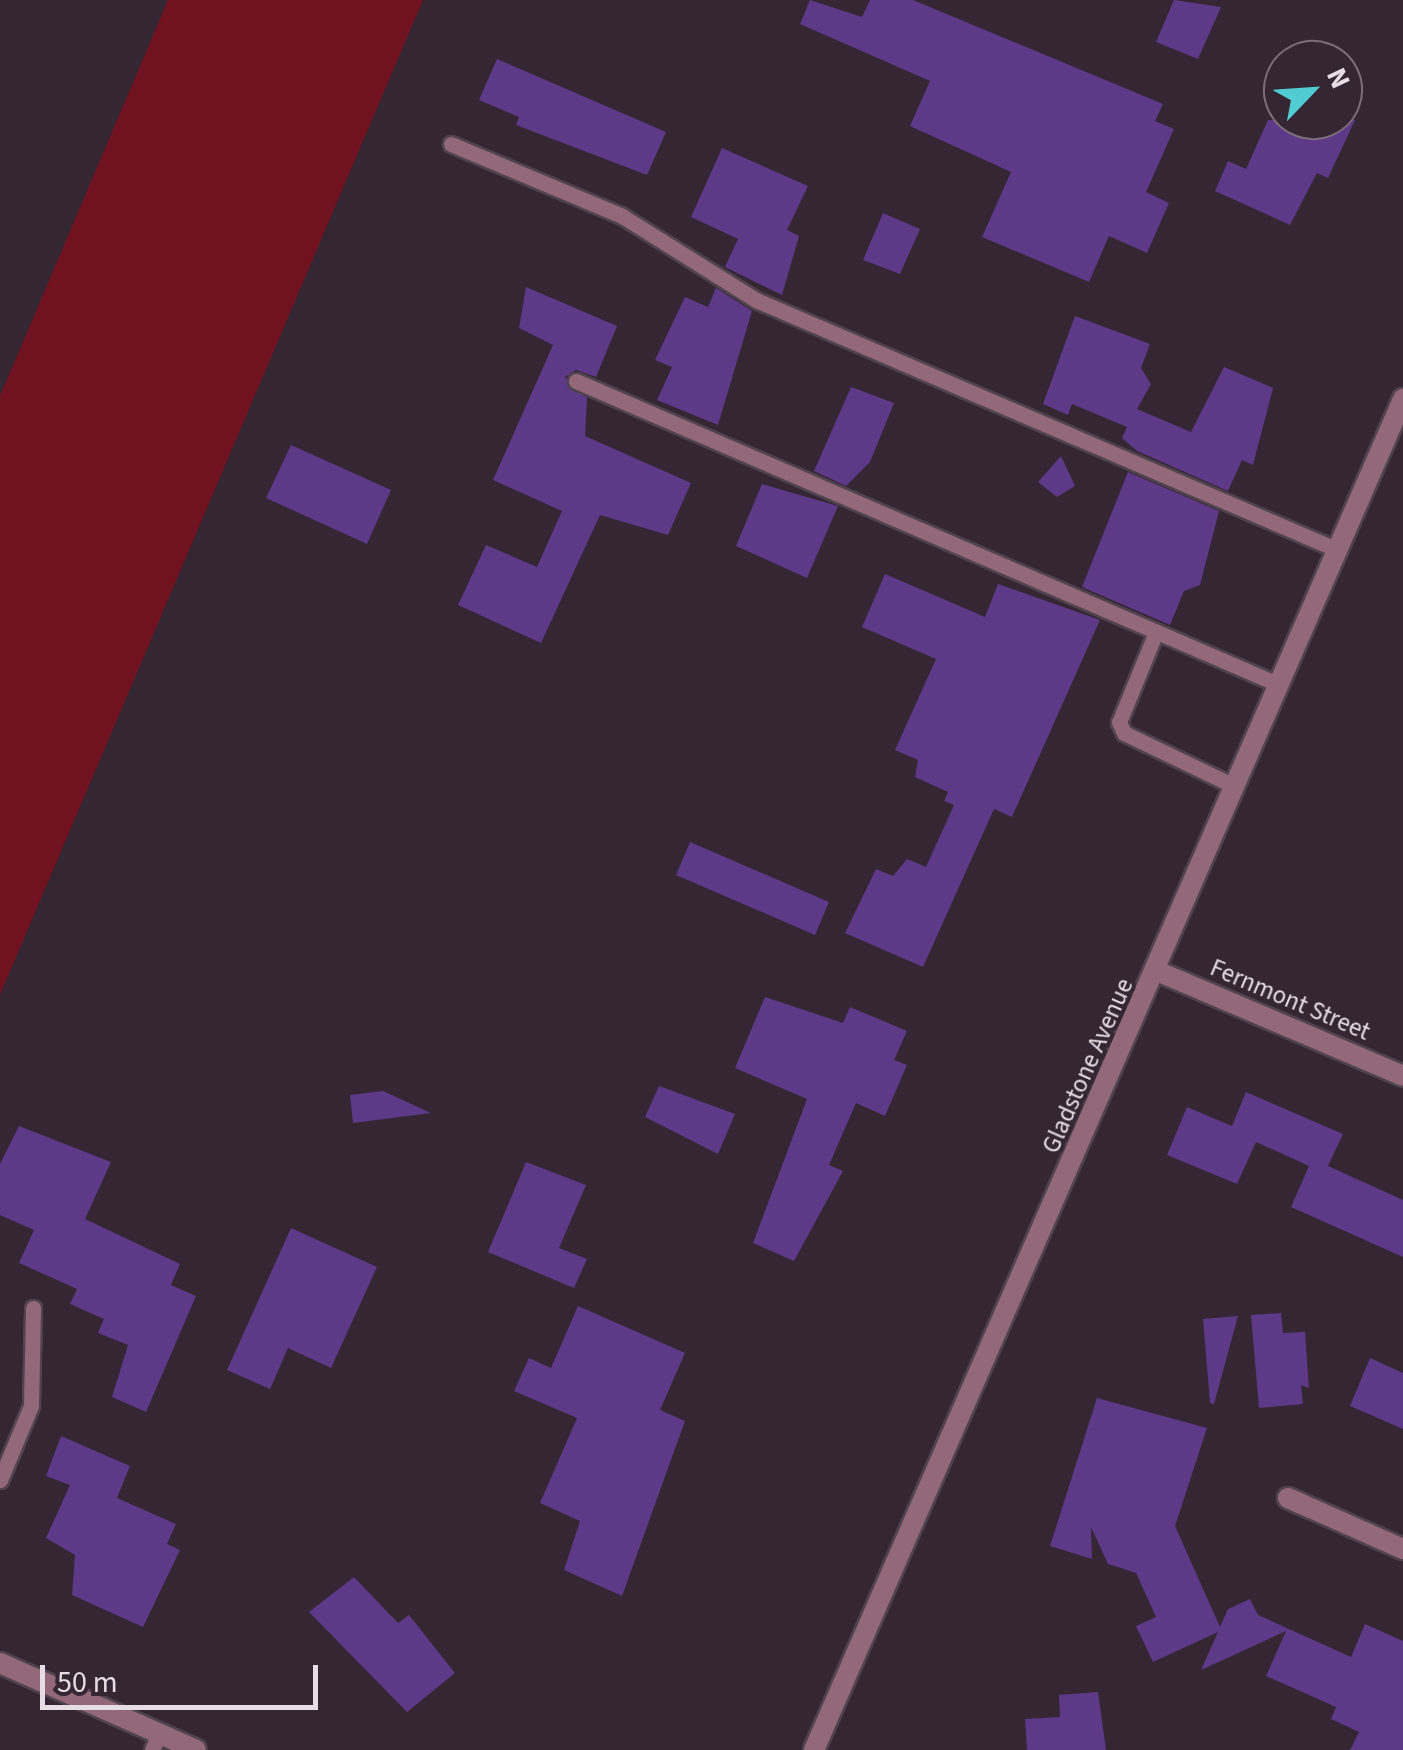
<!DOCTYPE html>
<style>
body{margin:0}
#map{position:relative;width:1403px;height:1750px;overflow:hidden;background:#342633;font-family:"Source Sans 3",sans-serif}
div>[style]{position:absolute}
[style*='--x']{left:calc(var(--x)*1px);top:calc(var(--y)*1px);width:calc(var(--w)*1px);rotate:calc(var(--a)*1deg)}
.green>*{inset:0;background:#70121f}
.building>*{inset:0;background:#5d3988}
.roads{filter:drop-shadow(2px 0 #50434f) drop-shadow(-2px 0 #50434f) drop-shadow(0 2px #50434f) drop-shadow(0 -2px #50434f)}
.service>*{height:15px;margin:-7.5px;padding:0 7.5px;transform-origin:7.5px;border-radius:7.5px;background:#936979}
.minor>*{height:20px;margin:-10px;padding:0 10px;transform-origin:10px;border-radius:10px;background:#936979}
.tertiary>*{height:20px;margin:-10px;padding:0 10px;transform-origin:10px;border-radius:10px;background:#936979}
span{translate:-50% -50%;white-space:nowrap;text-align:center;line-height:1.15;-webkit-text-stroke:8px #342633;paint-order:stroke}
.street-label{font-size:25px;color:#e6dde5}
.north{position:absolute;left:1263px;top:40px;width:100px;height:100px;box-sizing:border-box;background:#342633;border:2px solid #7b6f7a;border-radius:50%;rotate:65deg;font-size:28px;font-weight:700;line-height:40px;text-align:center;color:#e6dde5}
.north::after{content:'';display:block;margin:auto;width:35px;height:45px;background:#51ccd2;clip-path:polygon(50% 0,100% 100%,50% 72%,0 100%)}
.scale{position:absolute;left:40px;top:1665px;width:278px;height:45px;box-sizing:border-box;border:5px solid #e6dde5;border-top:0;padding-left:12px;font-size:30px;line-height:35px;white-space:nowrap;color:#e6dde5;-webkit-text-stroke:8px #342633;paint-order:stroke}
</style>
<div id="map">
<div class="green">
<i style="clip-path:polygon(168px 0,423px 0,0 995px,0 396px)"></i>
</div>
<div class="building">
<i style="clip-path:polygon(810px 0,862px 17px,870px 0,913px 0,1163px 104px,1155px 121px,1174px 129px,1146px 192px,1169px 203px,1147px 253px,1109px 236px,1089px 282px,982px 237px,1011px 172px,910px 126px,930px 81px,800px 24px)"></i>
<i style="clip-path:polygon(1174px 0,1221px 7px,1198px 59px,1156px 42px)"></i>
<i style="clip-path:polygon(497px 59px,666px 132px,647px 175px,516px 125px,519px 117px,479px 100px)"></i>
<i style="clip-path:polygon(1268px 120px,1355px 120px,1328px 178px,1317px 173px,1290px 225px,1215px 191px,1228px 161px,1246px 169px)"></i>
<i style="clip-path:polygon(722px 148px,808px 186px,787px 230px,799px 236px,782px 295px,725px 267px,738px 239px,691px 217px)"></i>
<i style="clip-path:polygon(883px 213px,920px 229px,900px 274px,863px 260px)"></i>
<i style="clip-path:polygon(526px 287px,617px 326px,596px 377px,576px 370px,565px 377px,587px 398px,585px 436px,691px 483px,668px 535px,600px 515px,541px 643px,458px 605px,486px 545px,537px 567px,562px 511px,493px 480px,553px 345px,519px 328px)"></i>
<i style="clip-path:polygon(716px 288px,752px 311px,718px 425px,657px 400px,672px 367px,655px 360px,685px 297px,708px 307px)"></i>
<i style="clip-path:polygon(1075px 316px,1150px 344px,1141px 368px,1151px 384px,1137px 409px,1191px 432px,1224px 367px,1273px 388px,1253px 465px,1242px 460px,1228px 491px,1137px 451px,1122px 438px,1127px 427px,1072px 404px,1068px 415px,1043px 404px)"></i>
<i style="clip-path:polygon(851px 387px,894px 403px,870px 462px,846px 486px,814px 471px)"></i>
<i style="clip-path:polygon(291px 445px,391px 490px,367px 544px,266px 498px)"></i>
<i style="clip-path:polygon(1061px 456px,1075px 486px,1057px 497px,1038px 482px)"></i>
<i style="clip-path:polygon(1128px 472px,1219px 511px,1200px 585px,1184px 591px,1170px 625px,1082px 587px)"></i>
<i style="clip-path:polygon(762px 484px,838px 506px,807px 578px,736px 546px)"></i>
<i style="clip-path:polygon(885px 574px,985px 617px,998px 584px,1100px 620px,1012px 817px,994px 809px,923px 967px,845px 933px,876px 869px,893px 876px,907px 859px,926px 867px,954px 805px,944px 801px,948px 792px,915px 777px,918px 760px,895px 750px,936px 659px,862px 627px)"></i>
<i style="clip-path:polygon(690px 842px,829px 902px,815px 935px,676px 875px)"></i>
<i style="clip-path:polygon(765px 997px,843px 1023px,850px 1007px,907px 1031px,894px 1060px,907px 1065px,885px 1116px,856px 1103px,829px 1165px,843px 1171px,794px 1261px,753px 1243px,807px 1099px,735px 1068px)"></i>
<i style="clip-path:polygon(659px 1086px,735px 1114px,718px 1154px,645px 1117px)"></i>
<i style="clip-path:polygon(383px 1091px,431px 1113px,353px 1123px,350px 1095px)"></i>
<i style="clip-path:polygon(1246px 1092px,1343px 1134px,1328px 1166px,1403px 1200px,1403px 1257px,1291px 1207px,1309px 1166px,1256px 1142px,1237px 1184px,1167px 1155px,1187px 1107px,1232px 1126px)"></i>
<i style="clip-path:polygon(19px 1126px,111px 1162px,85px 1219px,180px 1264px,171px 1285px,196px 1296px,146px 1412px,112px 1397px,128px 1345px,98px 1333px,104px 1319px,70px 1304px,77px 1289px,19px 1263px,34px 1230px,0 1215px,0 1164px)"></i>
<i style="clip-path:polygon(526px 1162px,586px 1185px,559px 1248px,587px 1259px,574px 1288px,488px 1252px)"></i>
<i style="clip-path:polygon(291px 1228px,377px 1267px,331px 1368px,288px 1348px,270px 1389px,227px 1370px)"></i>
<i style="clip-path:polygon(578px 1306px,685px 1353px,660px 1410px,685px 1421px,622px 1596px,564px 1570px,580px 1521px,540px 1503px,577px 1418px,514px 1391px,529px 1358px,551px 1368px)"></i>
<i style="clip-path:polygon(1281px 1313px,1283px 1333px,1305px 1332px,1309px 1388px,1301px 1385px,1303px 1404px,1259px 1408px,1251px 1315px)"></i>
<i style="clip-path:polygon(1238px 1316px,1214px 1404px,1210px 1403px,1203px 1319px)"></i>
<i style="clip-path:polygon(1370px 1358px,1403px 1373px,1403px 1429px,1350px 1406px)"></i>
<i style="clip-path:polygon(1097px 1398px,1207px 1428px,1175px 1526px,1220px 1627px,1228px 1609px,1250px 1599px,1258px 1615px,1351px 1657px,1365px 1624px,1403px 1641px,1403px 1750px,1350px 1750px,1359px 1732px,1331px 1719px,1336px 1707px,1266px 1676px,1286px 1631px,1201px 1670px,1218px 1632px,1153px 1662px,1136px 1626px,1156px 1617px,1136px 1573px,1108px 1564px,1091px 1527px,1092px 1559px,1050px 1546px)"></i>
<i style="clip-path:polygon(61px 1436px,130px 1466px,117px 1498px,176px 1524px,167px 1544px,180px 1550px,143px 1627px,72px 1595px,75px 1555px,46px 1538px,70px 1485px,46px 1476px)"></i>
<i style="clip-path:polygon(354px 1577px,398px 1623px,409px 1615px,455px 1673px,407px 1712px,309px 1612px)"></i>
<i style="clip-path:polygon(1098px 1692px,1106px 1750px,1027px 1750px,1025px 1719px,1060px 1717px,1059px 1695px)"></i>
</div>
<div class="roads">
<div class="service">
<i style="--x:451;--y:144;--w:186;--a:22.8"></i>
<i style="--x:622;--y:216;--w:158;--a:32.1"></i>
<i style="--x:756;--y:300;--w:633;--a:23.25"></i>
<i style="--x:576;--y:381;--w:767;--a:23.36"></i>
<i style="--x:1156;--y:632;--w:97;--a:112.3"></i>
<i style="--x:1119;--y:722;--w:12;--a:66"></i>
<i style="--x:1124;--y:733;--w:124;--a:25.7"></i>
<i style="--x:0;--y:1480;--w:80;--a:-67.3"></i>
<i style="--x:31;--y:1406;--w:98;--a:-88.8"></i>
<i style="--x:152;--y:1750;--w:17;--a:-66"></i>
</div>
<div class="minor">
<i style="--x:1157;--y:971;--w:267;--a:23.1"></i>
<i style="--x:1288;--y:1498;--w:126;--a:23.9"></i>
<i style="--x:0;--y:1663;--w:214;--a:23.9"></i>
</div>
<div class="tertiary">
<i style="--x:814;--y:1750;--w:1474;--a:-66.44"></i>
</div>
</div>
<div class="street-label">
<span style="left:1290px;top:1000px;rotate:23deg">Fernmont Street</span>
<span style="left:1088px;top:1066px;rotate:-66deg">Gladstone Avenue</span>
</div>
<div class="north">N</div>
<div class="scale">50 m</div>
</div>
